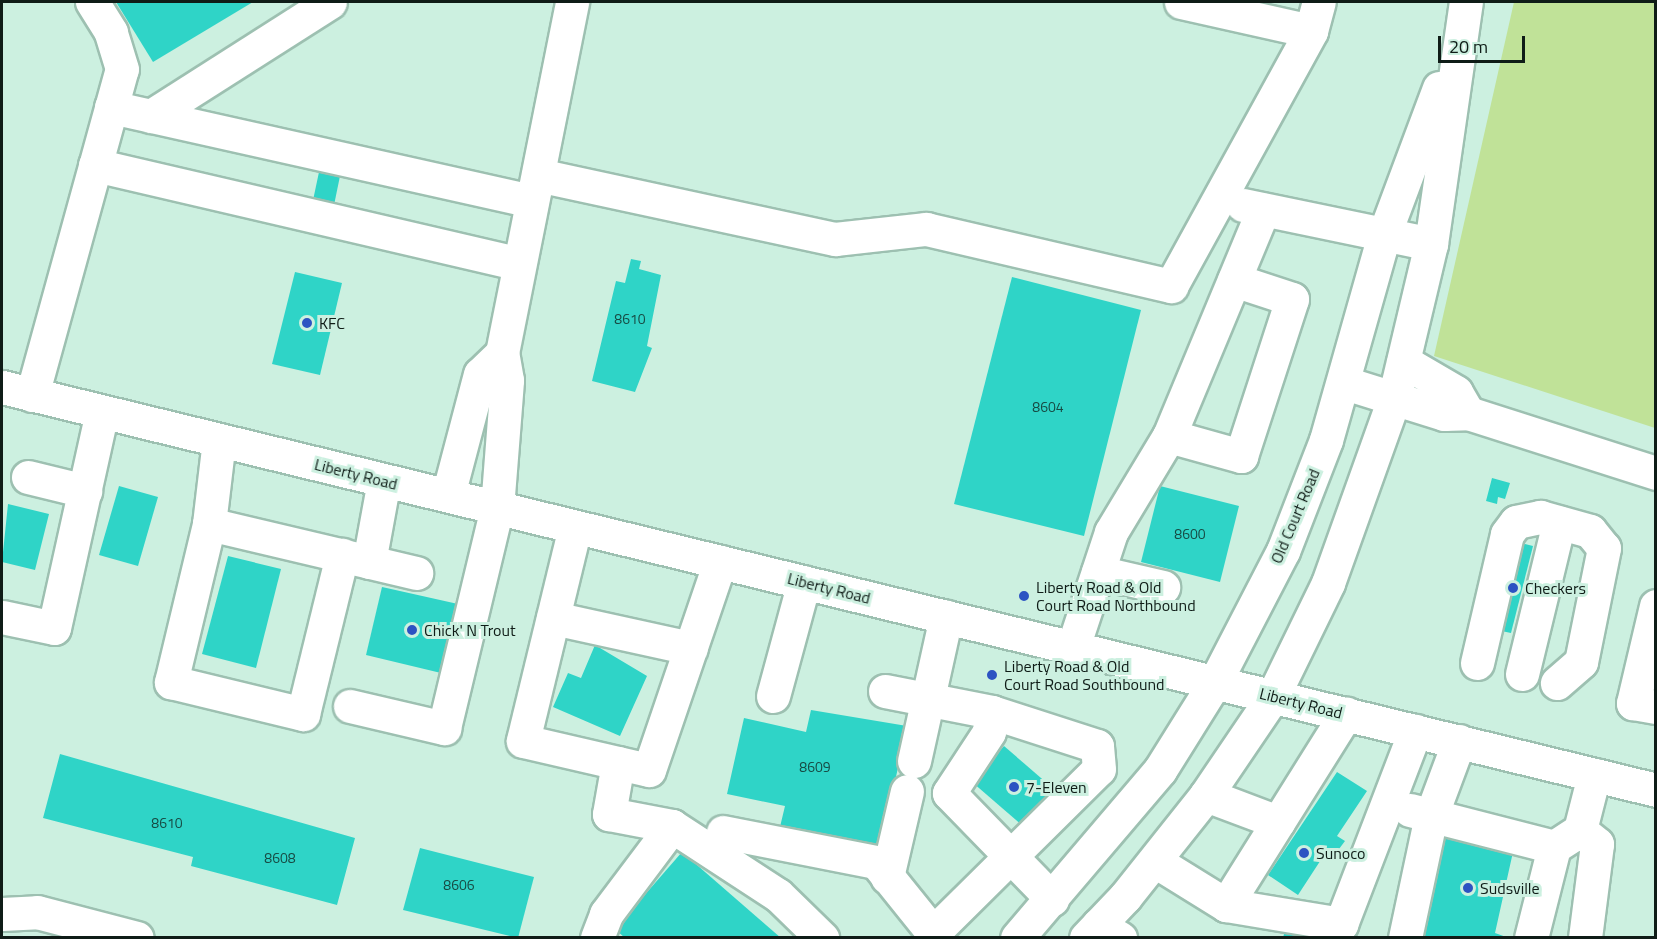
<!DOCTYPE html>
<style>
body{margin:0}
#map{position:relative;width:1657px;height:939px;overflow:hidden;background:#ccf0e0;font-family:"Titillium Web",sans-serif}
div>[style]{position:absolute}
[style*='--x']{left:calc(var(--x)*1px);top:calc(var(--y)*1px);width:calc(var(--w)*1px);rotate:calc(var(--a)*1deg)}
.green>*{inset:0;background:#c0e298}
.building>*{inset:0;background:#2fd4c7}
.roads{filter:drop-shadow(2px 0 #9dc0b1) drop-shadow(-2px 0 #9dc0b1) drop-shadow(0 2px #9dc0b1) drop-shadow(0 -2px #9dc0b1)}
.minor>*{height:33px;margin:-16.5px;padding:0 16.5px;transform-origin:16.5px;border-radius:16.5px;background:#fff}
.major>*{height:33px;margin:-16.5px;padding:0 16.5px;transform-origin:16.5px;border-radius:16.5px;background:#fff}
.dots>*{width:16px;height:16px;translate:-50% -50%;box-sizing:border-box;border:3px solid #ccf0e0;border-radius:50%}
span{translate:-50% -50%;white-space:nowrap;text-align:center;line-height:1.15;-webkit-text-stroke:6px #ccf0e0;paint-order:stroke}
.number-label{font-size:14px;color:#174a43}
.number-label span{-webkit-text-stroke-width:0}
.poi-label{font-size:16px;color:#0f1c17}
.left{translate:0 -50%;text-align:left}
.street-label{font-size:16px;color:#0f1c17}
.frame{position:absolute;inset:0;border:3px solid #0f1c17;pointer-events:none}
.scale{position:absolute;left:1438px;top:36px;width:87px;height:27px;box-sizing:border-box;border:3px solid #0f1c17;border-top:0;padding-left:8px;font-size:18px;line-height:21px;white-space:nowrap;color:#0f1c17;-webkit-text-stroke:4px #ccf0e0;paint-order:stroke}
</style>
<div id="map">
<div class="green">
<i style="clip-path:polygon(1514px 2px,1655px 2px,1655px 428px,1434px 356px)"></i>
</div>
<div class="building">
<i style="clip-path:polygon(116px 2px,253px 2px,153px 62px)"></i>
<i style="clip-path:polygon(319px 172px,340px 176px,333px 210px,312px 205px)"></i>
<i style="clip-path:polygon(631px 259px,641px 261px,639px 269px,661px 275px,647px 346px,652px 348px,635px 392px,592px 381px,616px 281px,625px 283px)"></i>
<i style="clip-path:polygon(295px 272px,342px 283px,320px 375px,272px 364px)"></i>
<i style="clip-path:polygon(1012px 277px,1141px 310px,1084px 536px,954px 504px)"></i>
<i style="clip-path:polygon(1492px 478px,1510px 483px,1505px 499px,1498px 497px,1497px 504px,1486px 501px)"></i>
<i style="clip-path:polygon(119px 486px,158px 497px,138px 566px,99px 555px)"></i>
<i style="clip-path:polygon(1160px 486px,1239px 506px,1220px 582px,1141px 562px)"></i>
<i style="clip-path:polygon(8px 504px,49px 514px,35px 570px,2px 562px)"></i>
<i style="clip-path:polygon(1514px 541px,1533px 546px,1511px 633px,1492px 629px)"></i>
<i style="clip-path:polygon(228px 556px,281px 569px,256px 668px,202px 654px)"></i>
<i style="clip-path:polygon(382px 587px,458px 604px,441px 673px,366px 655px)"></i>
<i style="clip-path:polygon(595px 645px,647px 676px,620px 736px,553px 707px,568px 673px,581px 678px)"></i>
<i style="clip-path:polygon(811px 710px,907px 726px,881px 846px,821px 833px,820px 840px,779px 831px,785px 806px,727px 794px,744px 718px,806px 732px)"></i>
<i style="clip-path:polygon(1004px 746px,1056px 791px,1024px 827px,972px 782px)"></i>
<i style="clip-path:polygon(60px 754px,355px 838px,337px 905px,191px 866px,193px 857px,43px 818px)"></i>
<i style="clip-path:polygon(1337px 772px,1367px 791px,1337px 836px,1345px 841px,1333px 857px,1326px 852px,1298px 895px,1268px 875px)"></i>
<i style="clip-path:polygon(1445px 827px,1515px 843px,1495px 933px,1509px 938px,1420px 938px)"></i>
<i style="clip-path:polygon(420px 848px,534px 877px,518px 938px,403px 910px)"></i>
<i style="clip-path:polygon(682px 852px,781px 938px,625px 938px,615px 929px)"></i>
<i style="clip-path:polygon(1286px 926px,1330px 938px,1283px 938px)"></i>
</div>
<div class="roads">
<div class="minor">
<i style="--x:1181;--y:2;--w:133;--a:12.6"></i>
<i style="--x:111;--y:107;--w:431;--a:12.6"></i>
<i style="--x:151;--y:116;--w:212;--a:-32.5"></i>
<i style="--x:95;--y:165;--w:435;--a:13.1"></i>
<i style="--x:538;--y:175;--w:304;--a:12.2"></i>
<i style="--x:835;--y:239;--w:92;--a:-6.3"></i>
<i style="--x:926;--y:229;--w:252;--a:13.1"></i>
<i style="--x:1171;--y:286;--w:291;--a:-61.2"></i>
<i style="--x:1311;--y:31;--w:30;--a:-75"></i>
<i style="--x:1243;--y:205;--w:192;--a:11.7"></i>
<i style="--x:502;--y:353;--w:358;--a:-78.7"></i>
<i style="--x:1345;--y:383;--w:104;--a:17.4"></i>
<i style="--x:1444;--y:414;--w:24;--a:-2"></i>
<i style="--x:1468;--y:413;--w:24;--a:-120"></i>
<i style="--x:1456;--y:392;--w:61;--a:-149.7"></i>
<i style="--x:32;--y:395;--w:338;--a:-74.6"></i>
<i style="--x:122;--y:69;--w:39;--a:-107"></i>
<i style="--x:111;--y:32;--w:36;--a:-122"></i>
<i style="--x:1468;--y:413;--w:197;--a:17.7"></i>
<i style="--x:1169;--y:436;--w:75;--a:15.5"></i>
<i style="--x:1241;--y:456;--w:165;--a:-72"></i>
<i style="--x:1292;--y:299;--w:61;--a:-161.9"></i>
<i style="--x:219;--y:440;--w:85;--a:96.8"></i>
<i style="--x:209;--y:524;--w:163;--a:103.5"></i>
<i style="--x:171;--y:682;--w:136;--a:13.6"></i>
<i style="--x:303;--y:714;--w:164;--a:-76.2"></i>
<i style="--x:28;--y:477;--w:59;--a:13.8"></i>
<i style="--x:209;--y:524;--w:213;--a:13.3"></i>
<i style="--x:575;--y:527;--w:220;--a:103.7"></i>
<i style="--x:523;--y:741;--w:129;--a:13"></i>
<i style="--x:649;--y:770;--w:220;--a:-71.2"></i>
<i style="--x:369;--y:562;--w:83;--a:-79.6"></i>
<i style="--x:1098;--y:572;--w:67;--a:13"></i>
<i style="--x:1656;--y:606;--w:100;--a:103.3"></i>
<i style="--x:1633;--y:703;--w:23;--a:10"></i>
<i style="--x:2;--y:617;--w:53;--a:11.9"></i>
<i style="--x:54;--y:628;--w:221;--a:-77.5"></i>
<i style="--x:553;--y:618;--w:141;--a:12.3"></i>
<i style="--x:1073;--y:647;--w:121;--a:-71.7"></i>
<i style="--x:1111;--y:532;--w:112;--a:-58.9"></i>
<i style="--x:1169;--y:436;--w:245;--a:-67.4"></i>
<i style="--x:1477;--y:663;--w:132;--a:-76.9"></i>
<i style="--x:1507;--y:534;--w:15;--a:-53"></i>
<i style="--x:1516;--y:522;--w:25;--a:-12"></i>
<i style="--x:1540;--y:517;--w:52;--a:15.6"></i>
<i style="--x:1590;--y:531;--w:22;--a:51"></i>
<i style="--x:1604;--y:548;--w:116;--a:101.4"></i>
<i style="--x:1581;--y:662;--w:32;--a:139"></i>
<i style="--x:1522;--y:674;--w:156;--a:-76.3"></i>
<i style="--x:885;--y:691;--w:109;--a:11.1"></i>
<i style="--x:992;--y:712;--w:20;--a:99"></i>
<i style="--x:989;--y:732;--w:73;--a:123.3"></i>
<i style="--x:949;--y:793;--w:148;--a:45.8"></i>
<i style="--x:773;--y:696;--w:118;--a:-74.8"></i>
<i style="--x:350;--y:706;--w:97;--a:13.2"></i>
<i style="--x:444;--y:728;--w:226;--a:-76.5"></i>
<i style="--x:497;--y:508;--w:128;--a:-85.5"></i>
<i style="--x:507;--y:380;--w:27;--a:-100"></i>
<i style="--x:502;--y:353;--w:30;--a:136"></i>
<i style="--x:480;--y:374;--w:125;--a:104.8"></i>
<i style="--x:914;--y:761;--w:148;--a:-77.5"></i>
<i style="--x:618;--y:763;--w:52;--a:100"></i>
<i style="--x:609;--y:814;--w:64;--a:10.8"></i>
<i style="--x:1206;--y:795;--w:77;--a:20.6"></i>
<i style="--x:1410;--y:810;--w:149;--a:14.4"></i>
<i style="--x:1580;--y:830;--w:22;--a:39"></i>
<i style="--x:1597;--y:844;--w:95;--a:97.3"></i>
<i style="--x:723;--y:832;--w:156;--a:11.1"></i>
<i style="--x:876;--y:862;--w:91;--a:51.2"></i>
<i style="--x:933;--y:933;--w:233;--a:-44.7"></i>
<i style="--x:1099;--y:769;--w:23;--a:-95"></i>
<i style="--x:1097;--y:746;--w:110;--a:-162.1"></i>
<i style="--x:1155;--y:861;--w:84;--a:31.8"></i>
<i style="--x:1226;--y:905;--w:226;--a:-57.9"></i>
<i style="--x:887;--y:877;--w:88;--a:-76.9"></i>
<i style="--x:1226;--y:905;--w:117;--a:9.4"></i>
<i style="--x:1341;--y:924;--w:207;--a:-69"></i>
<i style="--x:2;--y:914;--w:35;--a:-3"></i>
<i style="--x:37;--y:912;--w:103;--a:14.6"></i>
<i style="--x:1098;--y:925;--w:26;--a:31"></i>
<i style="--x:597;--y:938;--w:26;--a:-69"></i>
<i style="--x:606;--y:914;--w:110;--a:-53.1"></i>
<i style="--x:672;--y:826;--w:126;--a:33.1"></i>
<i style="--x:778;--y:895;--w:62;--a:44.3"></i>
<i style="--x:1405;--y:938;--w:125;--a:-78"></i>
<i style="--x:1431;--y:816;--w:80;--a:-69.5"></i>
<i style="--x:1531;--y:938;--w:94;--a:-75.8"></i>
<i style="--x:1554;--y:847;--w:31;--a:-33"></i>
<i style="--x:1580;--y:830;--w:57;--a:-75.7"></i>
</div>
<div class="major">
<i style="--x:2;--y:387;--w:1702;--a:13.69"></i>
<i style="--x:1017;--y:938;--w:221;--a:-49.6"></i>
<i style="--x:1160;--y:770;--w:104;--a:-58"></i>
<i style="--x:1215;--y:682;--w:148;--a:-62.6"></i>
<i style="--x:1283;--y:551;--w:119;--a:-68.8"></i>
<i style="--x:1326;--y:440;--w:213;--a:-74.2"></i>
<i style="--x:1384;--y:235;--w:157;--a:-69.5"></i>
<i style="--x:1086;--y:938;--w:57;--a:-46.4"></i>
<i style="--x:1125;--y:897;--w:130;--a:-51.5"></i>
<i style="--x:1206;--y:795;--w:120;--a:-55.9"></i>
<i style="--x:1273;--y:696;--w:126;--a:-64"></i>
<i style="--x:1328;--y:583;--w:195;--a:-70.3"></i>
<i style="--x:1394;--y:399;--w:159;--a:-76.6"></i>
<i style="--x:1431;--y:244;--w:245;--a:-81.8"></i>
</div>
</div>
<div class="dots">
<i style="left:307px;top:323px;background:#2c53c2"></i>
<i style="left:1513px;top:588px;background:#2c53c2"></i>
<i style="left:1024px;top:596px;background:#2c53c2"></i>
<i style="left:412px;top:630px;background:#2c53c2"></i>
<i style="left:992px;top:675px;background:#2c53c2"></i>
<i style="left:1014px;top:787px;background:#2c53c2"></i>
<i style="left:1304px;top:853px;background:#2c53c2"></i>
<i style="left:1468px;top:888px;background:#2c53c2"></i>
</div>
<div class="number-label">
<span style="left:630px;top:319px">8610</span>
<span style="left:1048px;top:407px">8604</span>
<span style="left:1190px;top:534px">8600</span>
<span style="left:815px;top:767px">8609</span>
<span style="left:167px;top:823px">8610</span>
<span style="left:280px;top:858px">8608</span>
<span style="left:459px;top:885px">8606</span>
</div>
<div class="poi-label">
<span class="left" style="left:319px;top:323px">KFC</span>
<span class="left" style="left:1036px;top:596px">Liberty Road &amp; Old<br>Court Road Northbound</span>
<span class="left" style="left:1525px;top:588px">Checkers</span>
<span class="left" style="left:424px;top:630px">Chick' N Trout</span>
<span class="left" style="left:1004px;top:675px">Liberty Road &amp; Old<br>Court Road Southbound</span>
<span class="left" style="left:1026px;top:787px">7-Eleven</span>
<span class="left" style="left:1316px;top:853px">Sunoco</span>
<span class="left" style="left:1480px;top:888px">Sudsville</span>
</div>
<div class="street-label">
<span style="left:356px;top:474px;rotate:14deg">Liberty Road</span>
<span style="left:1295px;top:516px;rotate:-67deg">Old Court Road</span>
<span style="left:829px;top:588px;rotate:14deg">Liberty Road</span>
<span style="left:1301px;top:703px;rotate:14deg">Liberty Road</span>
</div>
<div class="frame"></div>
<div class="scale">20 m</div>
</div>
